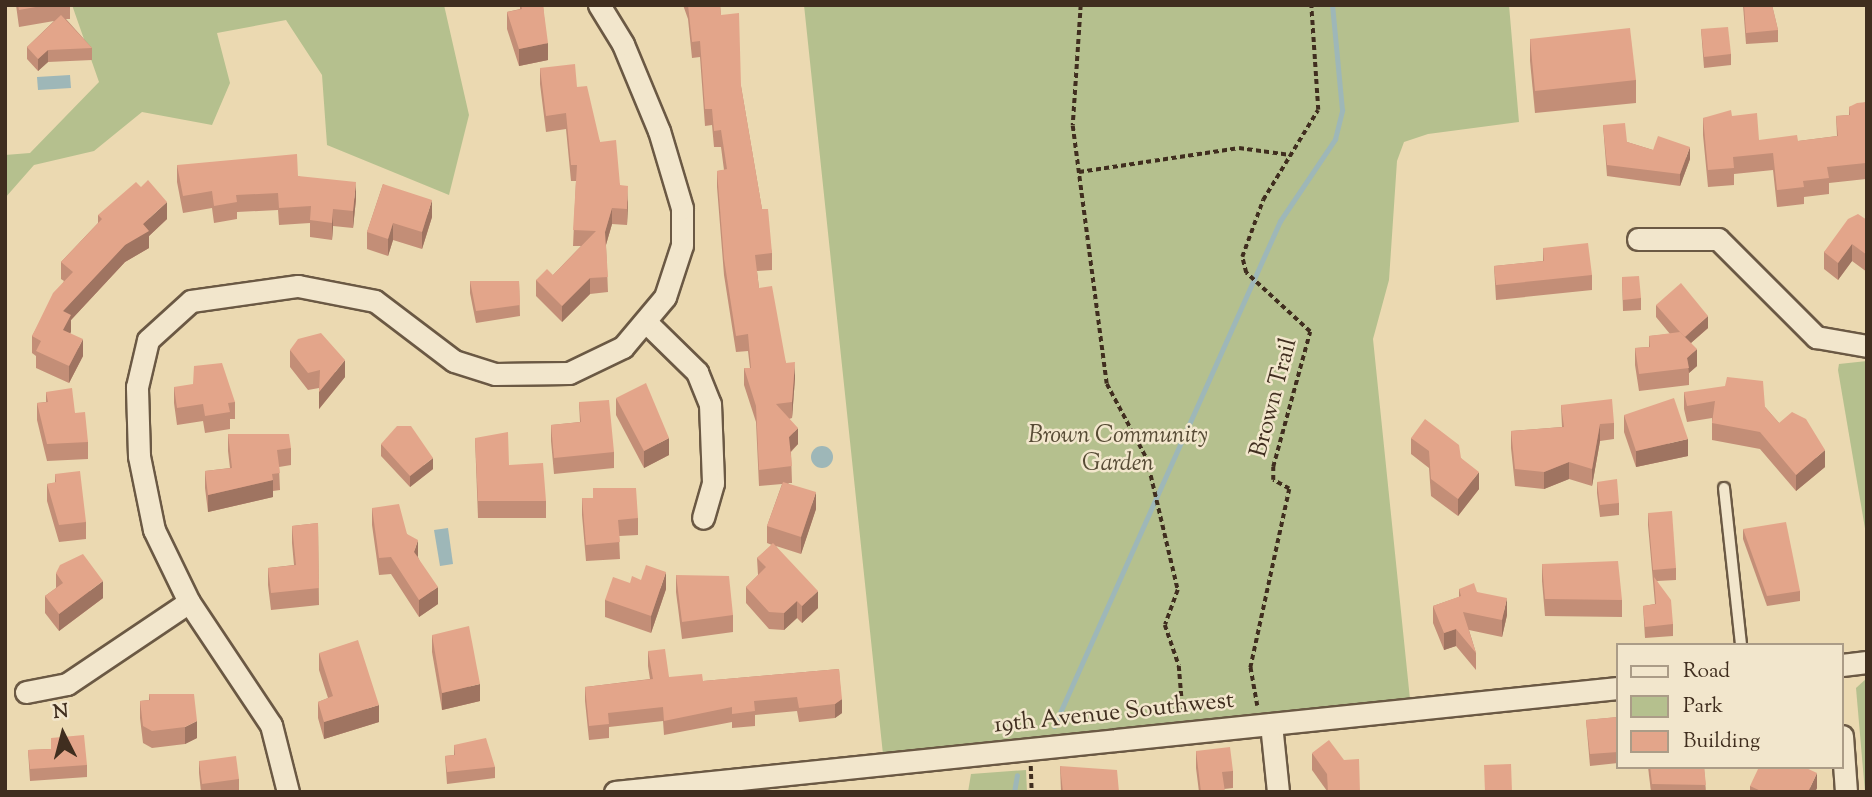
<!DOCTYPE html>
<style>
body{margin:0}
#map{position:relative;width:1872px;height:797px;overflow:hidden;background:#ebd9b1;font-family:"Sorts Mill Goudy",serif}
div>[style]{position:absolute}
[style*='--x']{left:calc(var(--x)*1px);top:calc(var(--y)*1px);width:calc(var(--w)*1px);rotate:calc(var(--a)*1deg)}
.green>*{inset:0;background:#b5c08e}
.water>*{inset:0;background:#9eb7b8}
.round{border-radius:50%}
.stream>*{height:5px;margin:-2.5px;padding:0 2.5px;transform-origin:2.5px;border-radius:2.5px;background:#9eb7b8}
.path>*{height:3.5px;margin-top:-1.75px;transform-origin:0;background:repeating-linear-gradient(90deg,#402e1f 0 5px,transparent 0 8.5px)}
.roads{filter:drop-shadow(2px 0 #6b5944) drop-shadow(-2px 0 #6b5944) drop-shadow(0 2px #6b5944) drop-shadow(0 -2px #6b5944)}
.service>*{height:10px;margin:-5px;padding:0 5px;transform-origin:5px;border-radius:5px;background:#f2e6cc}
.minor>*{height:21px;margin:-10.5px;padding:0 10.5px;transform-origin:10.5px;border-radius:10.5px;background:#f2e6cc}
.wall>*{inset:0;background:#c38e77}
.shaded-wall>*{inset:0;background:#9f7461}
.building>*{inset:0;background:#e3a58a}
span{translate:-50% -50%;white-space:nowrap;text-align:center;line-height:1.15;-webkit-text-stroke:5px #f2e6cc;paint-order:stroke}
.street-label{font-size:24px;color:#402e1f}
.park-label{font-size:24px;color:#574b35;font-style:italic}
.frame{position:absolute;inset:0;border:7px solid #402e1f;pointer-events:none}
.legend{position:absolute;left:1616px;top:643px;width:228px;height:126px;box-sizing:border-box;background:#f2e6cc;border:2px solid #ab9c87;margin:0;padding:9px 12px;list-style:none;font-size:21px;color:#402e1f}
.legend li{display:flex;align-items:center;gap:14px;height:35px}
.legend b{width:35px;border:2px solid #ab9c87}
.north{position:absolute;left:28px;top:699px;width:70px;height:70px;-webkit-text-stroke:5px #f2e6cc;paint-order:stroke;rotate:354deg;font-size:19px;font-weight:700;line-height:28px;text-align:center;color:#402e1f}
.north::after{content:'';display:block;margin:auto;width:24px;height:32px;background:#402e1f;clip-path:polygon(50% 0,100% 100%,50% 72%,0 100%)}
</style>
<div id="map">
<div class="green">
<i style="clip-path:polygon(72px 5px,444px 5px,469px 115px,449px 195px,327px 145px,322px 75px,286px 20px,217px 33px,230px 83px,212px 125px,142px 112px,94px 151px,34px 165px,5px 198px,5px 155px,30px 153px,99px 82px)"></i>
<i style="clip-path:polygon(804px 5px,1509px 5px,1519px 122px,1428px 134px,1404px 142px,1397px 161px,1389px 280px,1373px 339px,1411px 709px,884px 764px)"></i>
<i style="clip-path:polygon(1867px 361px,1867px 540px,1838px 370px,1839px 364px)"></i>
<i style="clip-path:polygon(1867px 678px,1867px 792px,1865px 792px,1856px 688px)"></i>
<i style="clip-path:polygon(1026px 770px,1027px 792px,968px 792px,971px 774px)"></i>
</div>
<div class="water">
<i style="clip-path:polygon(70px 75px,71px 88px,38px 90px,37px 77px)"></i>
<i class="round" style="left:811px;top:446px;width:22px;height:22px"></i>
<i style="clip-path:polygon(448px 528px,453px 564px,440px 566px,434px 530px)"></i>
</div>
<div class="stream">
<i style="--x:1054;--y:726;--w:553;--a:-65.89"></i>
<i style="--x:1280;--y:221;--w:99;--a:-56.1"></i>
<i style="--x:1335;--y:139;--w:30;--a:-76"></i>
<i style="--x:1342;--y:110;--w:105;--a:-95.4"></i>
<i style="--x:1014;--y:792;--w:17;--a:-80"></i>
</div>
<div class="path">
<i style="--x:1081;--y:5;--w:121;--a:93.8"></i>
<i style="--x:1073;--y:126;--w:260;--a:82.5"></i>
<i style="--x:1107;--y:384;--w:85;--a:61.9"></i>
<i style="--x:1147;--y:459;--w:135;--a:76.7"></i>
<i style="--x:1178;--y:590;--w:37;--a:110"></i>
<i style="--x:1165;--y:625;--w:43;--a:71.1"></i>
<i style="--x:1179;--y:666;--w:49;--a:85.3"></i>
<i style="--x:1079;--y:172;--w:162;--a:-8.5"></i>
<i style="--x:1239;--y:148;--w:52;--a:7.7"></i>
<i style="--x:1257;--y:706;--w:39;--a:-100"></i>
<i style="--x:1250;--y:668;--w:183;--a:-77.7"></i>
<i style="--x:1289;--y:489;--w:18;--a:-151"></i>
<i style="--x:1273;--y:480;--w:13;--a:-90"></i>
<i style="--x:1273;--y:467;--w:140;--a:-74.7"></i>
<i style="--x:1310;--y:332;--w:87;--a:-137.3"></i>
<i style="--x:1246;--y:273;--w:16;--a:-104"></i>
<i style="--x:1242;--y:257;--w:61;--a:-69.8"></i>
<i style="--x:1263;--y:200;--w:105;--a:-58.6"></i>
<i style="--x:1318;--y:110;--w:105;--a:-93.8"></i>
<i style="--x:1031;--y:766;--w:26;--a:88"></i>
</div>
<div class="roads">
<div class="service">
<i style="--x:1724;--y:488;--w:158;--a:83.8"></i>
</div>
<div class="minor">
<i style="--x:1638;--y:239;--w:80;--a:0"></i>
<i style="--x:1718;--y:239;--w:139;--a:45"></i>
<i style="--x:1816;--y:337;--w:52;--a:10"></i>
<i style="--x:648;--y:324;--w:69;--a:44.4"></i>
<i style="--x:697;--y:372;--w:35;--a:68"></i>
<i style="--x:710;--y:404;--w:79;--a:87.8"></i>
<i style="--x:713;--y:483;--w:36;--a:106"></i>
<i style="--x:1842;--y:665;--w:25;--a:-7"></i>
<i style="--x:26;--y:692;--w:42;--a:-11"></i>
<i style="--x:67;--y:684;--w:147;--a:-33.9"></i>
<i style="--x:1271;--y:724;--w:68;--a:84.1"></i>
<i style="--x:1842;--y:736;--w:56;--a:85.9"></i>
<i style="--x:288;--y:792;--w:69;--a:-104.2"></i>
<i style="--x:271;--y:725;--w:148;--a:-123.7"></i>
<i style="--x:189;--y:602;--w:80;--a:-115.9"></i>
<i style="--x:154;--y:530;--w:76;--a:-101.5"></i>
<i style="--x:139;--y:456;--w:69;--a:-91.7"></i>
<i style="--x:137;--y:387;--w:48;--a:-76.8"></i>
<i style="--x:148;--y:340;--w:58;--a:-42.2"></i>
<i style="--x:191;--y:301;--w:108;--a:-8"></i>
<i style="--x:298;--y:286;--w:78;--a:11"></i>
<i style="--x:375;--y:301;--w:99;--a:37.2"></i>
<i style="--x:454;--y:361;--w:43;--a:17.6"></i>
<i style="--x:495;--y:374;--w:74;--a:-0.8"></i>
<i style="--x:569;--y:373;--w:60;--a:-25.7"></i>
<i style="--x:623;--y:347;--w:65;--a:-50"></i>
<i style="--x:665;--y:297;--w:55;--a:-71.9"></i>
<i style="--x:682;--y:245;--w:37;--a:-90"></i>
<i style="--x:682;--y:208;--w:80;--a:-106.6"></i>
<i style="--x:659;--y:131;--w:94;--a:-112.5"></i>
<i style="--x:623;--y:44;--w:46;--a:-121.6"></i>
<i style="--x:615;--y:792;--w:1008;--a:-5.92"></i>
</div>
</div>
<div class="wall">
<i style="clip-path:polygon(16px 5px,70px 5px,70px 19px,66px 19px,92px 48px,92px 60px,48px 62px,38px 71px,27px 59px,27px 47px,54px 21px,19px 27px)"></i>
<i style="clip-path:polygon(520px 5px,543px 5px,548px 60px,519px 66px,507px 29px,507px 12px,520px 9px)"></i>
<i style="clip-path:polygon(683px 5px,720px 5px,721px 15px,741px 86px,762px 209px,772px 253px,772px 270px,757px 271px,759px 288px,786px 363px,795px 378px,792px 418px,789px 419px,798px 444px,791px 452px,792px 483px,788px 483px,816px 509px,801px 554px,776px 546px,818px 608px,802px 623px,797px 618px,784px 630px,769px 629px,746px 603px,746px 587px,758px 575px,757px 558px,772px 545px,767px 543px,767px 526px,782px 484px,759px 486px,756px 422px,744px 385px,744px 368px,750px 368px,748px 351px,736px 352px,724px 275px,717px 187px,717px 171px,724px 170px,721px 147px,714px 147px,712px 125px,705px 126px,700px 57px,692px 58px,688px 19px)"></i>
<i style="clip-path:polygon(1743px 5px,1772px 5px,1778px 30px,1778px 42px,1746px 44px)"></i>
<i style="clip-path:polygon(1701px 29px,1731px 54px,1731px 65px,1704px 68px)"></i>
<i style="clip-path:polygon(1530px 39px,1636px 80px,1636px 103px,1535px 113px,1530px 61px)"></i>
<i style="clip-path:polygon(540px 68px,577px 87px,600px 142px,628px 202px,627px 225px,612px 224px,606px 245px,608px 292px,590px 294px,562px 322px,536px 296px,536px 280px,553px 275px,581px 246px,573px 246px,576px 181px,571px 181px,566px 129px,546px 132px,540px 84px)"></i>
<i style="clip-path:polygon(1867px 102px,1866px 179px,1829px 183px,1829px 194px,1804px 197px,1804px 204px,1777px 207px,1773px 170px,1734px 174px,1734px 185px,1708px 187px,1703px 135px,1703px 118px,1732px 116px,1759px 140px,1798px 141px,1837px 136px,1836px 116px,1849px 115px,1849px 107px)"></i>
<i style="clip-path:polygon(1603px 125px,1627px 142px,1653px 150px,1690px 159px,1680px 186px,1607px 176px)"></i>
<i style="clip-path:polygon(177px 165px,298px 176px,356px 199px,353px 228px,333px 226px,332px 240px,310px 237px,310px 223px,279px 225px,278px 210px,237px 212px,237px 219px,214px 223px,212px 208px,183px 213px,177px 182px)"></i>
<i style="clip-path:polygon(383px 184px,432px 217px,422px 249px,393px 240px,388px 256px,367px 249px,367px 232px)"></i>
<i style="clip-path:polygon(98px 215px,167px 219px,149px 236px,149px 248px,125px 262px,71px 320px,70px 333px,83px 356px,69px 383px,36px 368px,36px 356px,32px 353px,32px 336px,64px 281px,61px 279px,61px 262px,98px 223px)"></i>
<i style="clip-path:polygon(1867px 220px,1867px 272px,1852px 261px,1838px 280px,1824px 269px,1824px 252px)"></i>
<i style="clip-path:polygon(1543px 248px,1592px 275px,1592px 290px,1496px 300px,1494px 266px,1543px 261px)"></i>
<i style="clip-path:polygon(1622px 277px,1641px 298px,1641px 310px,1623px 311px)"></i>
<i style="clip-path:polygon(470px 281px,519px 281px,520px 316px,476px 323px,470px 293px)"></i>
<i style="clip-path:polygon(1656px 305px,1708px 328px,1691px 343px,1697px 366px,1689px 373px,1689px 385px,1639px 391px,1635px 365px,1635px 348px,1649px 347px,1649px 336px,1670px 334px,1656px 317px)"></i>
<i style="clip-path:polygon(290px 350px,345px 377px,319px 409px,319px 388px,308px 390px,290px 367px)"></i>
<i style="clip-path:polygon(174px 387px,235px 402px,235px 419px,230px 419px,230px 429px,205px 433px,203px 421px,177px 425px,174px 403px)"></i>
<i style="clip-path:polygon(46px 392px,75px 413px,88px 442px,88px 459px,47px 461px,37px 420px,37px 403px,46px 402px)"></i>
<i style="clip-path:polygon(1684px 392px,1765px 407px,1779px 423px,1825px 467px,1796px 491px,1760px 449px,1712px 440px,1712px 418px,1687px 422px,1684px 409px)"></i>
<i style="clip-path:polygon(616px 398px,669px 455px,644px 468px,616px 415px)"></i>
<i style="clip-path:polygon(579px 402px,614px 452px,614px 468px,554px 474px,551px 441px,551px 425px,580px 422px)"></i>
<i style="clip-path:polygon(1561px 405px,1614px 423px,1614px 439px,1600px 441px,1592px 486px,1569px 479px,1544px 489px,1515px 486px,1511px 448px,1511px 431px,1562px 427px)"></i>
<i style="clip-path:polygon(1624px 415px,1688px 456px,1636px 467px,1624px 432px)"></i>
<i style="clip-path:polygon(228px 434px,291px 448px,291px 465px,279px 467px,280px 490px,273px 491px,273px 497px,208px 512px,205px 488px,205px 471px,230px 468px,228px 451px)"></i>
<i style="clip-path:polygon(475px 438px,546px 501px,546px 518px,478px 518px)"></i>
<i style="clip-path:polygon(1411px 438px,1461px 458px,1479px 489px,1458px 516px,1431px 496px,1429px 468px,1411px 454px)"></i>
<i style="clip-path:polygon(381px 444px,433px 469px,410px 487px,381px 456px)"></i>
<i style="clip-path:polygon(55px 474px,86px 522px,86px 539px,59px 542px,47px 501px,47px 484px,55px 483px)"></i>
<i style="clip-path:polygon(1597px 482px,1619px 503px,1619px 515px,1600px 517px,1597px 493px)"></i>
<i style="clip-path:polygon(593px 488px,638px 518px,638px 535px,619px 536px,620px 559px,586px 561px,582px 515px,582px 498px,593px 498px)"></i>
<i style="clip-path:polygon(372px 508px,407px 534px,418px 557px,438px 604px,419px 617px,391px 574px,379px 575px,372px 525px)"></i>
<i style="clip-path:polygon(1648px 513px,1676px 568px,1676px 580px,1657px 581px,1673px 624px,1673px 636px,1645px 638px,1643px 606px,1655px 604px,1648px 525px)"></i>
<i style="clip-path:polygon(318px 523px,319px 605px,271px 610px,268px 585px,268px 568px,294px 565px,292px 543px,292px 526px)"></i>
<i style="clip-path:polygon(1743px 529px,1800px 591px,1800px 601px,1767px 606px,1743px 539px)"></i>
<i style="clip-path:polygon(1542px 564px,1622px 600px,1622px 617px,1545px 616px,1542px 581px)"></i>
<i style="clip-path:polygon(56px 573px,103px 598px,59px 631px,45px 613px,45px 596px,56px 588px)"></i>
<i style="clip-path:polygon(676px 575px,733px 615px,733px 632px,682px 639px,676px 592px)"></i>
<i style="clip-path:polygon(630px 583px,666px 589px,651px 633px,605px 617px,605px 600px)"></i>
<i style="clip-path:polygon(1459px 589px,1477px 592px,1507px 615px,1502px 637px,1469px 630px,1476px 653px,1476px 670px,1456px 646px,1444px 650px,1433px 623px,1433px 606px,1459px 597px)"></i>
<i style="clip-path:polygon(432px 635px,480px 701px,442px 710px,432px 652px)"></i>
<i style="clip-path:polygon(648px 651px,669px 677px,703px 681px,839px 669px,842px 713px,835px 718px,799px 722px,797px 711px,755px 715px,755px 726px,732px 728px,732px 722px,664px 735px,663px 721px,609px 727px,609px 738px,589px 740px,585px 701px,585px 687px,650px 679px,648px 666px)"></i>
<i style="clip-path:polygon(319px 653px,379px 722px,324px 739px,318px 718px,318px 702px,328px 698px,319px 670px)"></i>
<i style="clip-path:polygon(149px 694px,197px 738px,185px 744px,152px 748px,143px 743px,140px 718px,140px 701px,149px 700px)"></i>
<i style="clip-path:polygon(1618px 717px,1618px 763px,1590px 766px,1586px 720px)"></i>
<i style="clip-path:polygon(51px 738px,87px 765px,87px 777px,30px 781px,28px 750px,51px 749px)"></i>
<i style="clip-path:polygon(454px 745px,495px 767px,495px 778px,447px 784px,445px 756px,454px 755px)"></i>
<i style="clip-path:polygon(1196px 751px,1233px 771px,1233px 788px,1224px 789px,1225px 792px,1199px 792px,1196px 768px)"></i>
<i style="clip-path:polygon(1312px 753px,1360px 792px,1327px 791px,1312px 770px)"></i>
<i style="clip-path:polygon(199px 761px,239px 779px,239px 790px,228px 792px,201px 792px,199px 773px)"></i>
<i style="clip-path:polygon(1060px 766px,1119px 792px,1061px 792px)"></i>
<i style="clip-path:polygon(1648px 767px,1704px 767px,1706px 792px,1651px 792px)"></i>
<i style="clip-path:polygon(1750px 786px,1817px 788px,1815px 792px,1750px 792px)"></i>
</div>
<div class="shaded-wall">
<i style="clip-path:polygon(548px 43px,548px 60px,519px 66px,519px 49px)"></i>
<i style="clip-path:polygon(48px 50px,48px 62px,38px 71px,38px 59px)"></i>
<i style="clip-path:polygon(1690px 147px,1690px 159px,1680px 186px,1680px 174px)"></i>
<i style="clip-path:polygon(356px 182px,356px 199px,353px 228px,353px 211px)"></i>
<i style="clip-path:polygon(628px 186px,628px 202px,627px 225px,627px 209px)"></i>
<i style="clip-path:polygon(432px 200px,432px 217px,422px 249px,422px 232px)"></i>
<i style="clip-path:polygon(167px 202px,167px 219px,149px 236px,149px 248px,125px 262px,71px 320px,71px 332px,63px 347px,63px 311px,125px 245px,143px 224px)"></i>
<i style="clip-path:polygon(612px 208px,612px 224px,605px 248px,605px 232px)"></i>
<i style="clip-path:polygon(333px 209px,333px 226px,332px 240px,332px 223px)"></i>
<i style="clip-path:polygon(393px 223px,393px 240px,388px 256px,388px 239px)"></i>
<i style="clip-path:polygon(1852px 244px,1852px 261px,1838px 280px,1838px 263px)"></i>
<i style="clip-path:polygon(590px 278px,590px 294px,562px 322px,562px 306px)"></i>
<i style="clip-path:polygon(1708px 316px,1708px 328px,1684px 349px,1684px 337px)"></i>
<i style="clip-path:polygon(83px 339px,83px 356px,69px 383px,69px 366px)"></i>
<i style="clip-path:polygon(1697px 349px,1697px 366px,1689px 373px,1687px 358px)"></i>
<i style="clip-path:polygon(345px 360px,345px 377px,319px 409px,319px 392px)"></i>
<i style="clip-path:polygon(795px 362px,795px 378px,792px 418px,792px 402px)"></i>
<i style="clip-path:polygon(1600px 424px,1600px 441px,1592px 486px,1592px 469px)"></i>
<i style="clip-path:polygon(798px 428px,798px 444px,789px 453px,789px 437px)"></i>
<i style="clip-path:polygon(669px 438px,669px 455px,644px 468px,644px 451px)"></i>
<i style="clip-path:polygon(1688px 439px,1688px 456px,1636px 467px,1636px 451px)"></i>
<i style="clip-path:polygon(1825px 450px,1825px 467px,1796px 491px,1796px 475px)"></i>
<i style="clip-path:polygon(433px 458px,433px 469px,410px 487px,410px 476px)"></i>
<i style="clip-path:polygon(1569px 462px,1569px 479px,1544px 489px,1544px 472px)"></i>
<i style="clip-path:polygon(1479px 472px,1479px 489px,1458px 516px,1458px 499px)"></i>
<i style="clip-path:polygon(273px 480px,273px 497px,208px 512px,208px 495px)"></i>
<i style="clip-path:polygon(816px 492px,816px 509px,801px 554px,801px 537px)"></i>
<i style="clip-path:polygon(418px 540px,418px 557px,414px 552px)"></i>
<i style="clip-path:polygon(666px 572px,666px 589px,651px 633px,651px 616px)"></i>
<i style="clip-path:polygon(103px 581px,103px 598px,59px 631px,59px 614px)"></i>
<i style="clip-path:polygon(438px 587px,438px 604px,419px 617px,419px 600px)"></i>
<i style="clip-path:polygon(818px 591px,818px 608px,802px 623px,802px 606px)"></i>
<i style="clip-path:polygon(1507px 598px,1507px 615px,1502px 637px,1502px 620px)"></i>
<i style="clip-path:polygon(797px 601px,797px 618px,784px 630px,784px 613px)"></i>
<i style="clip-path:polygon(1456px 629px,1456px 646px,1444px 650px,1444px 633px)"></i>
<i style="clip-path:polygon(480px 684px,480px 701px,442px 710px,442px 693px)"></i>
<i style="clip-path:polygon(842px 699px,842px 713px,835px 718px,835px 704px)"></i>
<i style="clip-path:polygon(379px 705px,379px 722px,324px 739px,324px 722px)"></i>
<i style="clip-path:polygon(197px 721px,197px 738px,185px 744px,185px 727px)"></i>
<i style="clip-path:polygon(1817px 773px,1817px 788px,1815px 792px,1808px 792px)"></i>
</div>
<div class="building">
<i style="clip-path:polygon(18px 5px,47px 5px,19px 10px)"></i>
<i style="clip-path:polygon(521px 5px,543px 5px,548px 43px,519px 49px,507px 12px,522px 9px)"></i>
<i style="clip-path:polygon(688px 5px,720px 5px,721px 15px,739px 13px,741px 86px,762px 209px,768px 209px,772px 253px,755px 255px,759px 288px,772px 286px,786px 363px,795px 362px,792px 402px,776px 404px,798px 428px,789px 437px,792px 466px,759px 470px,756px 406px,744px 368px,751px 368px,748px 334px,736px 336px,724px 259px,717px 171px,727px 169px,721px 130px,714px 131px,712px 109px,705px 109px,700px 41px,692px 42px)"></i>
<i style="clip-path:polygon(1744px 5px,1772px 5px,1778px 30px,1746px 33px)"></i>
<i style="clip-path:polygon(61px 15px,92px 48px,48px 50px,38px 59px,27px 47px)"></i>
<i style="clip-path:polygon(1728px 27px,1731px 54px,1704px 57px,1701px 29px)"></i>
<i style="clip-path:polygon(1630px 28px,1636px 80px,1535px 91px,1530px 39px)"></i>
<i style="clip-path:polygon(575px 64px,577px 87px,587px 86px,600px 142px,616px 140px,620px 185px,628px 186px,627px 209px,612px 208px,605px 232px,608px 277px,590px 278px,562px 306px,536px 280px,547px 269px,553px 275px,596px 231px,573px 230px,577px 165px,571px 165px,566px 113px,546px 116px,540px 68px)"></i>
<i style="clip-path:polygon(1867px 102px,1867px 152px,1865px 152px,1866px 163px,1827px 167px,1829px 178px,1803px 181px,1804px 187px,1777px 190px,1773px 153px,1733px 157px,1734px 168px,1708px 170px,1703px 118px,1731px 110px,1732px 116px,1757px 113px,1759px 140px,1797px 135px,1798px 141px,1838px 136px,1836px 116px,1850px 115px,1849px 107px,1857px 103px)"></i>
<i style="clip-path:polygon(1625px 123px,1627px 142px,1653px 150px,1658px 136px,1690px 147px,1680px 174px,1607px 165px,1603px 125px)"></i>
<i style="clip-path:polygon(297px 154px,298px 176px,356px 182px,353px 211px,333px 209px,332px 223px,310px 220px,311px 206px,279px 208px,278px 193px,236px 195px,237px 202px,214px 206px,212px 191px,183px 196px,177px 165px)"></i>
<i style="clip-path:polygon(148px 180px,167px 202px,143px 224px,149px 231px,125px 245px,63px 311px,71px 315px,63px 330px,83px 339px,69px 366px,36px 351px,41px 341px,32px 336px,53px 293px,73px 272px,61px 262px,102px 219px,98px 215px,136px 182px,141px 187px)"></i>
<i style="clip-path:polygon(383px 184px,432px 200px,422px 232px,393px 223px,388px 239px,367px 232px)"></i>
<i style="clip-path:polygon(1858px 214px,1867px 220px,1867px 255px,1852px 244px,1838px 263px,1824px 252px,1848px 219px)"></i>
<i style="clip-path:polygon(1588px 243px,1592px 275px,1496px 285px,1494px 266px,1544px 261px,1543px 248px)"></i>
<i style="clip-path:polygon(1639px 276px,1641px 298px,1623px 300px,1622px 277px)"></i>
<i style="clip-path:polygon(470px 281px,519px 281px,520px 305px,476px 311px)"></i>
<i style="clip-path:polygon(1681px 283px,1708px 316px,1685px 337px,1680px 332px,1656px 305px)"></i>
<i style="clip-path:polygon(1680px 332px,1697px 349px,1687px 358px,1689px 368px,1639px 374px,1635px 348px,1650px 347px,1649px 336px)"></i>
<i style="clip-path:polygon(321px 333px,345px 360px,319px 392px,320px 370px,308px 373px,290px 350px,298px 339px)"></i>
<i style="clip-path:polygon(222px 363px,235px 402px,228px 403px,230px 412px,205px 416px,203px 404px,177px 408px,174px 387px,193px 384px,194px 366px)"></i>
<i style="clip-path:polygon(1727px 377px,1763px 381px,1765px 407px,1779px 423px,1792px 412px,1806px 419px,1825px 450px,1796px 475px,1760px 432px,1712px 423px,1715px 401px,1687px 406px,1684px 392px,1725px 386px)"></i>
<i style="clip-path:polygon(646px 383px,669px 438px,644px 451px,616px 398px)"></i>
<i style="clip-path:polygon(72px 388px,75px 413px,85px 412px,88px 442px,47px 444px,37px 403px,48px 402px,46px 392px)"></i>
<i style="clip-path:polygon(1674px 398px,1688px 439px,1636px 451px,1624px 415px)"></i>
<i style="clip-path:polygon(1612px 399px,1614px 423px,1600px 424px,1592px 469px,1569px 462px,1544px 472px,1515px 469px,1511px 431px,1564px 427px,1561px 405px)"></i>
<i style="clip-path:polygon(609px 400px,614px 452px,554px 458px,551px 425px,581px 422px,579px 402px)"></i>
<i style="clip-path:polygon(1425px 419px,1459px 445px,1461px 458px,1479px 472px,1458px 499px,1431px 479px,1429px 451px,1411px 438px)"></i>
<i style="clip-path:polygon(397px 426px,411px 426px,433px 458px,410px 476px,381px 444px)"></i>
<i style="clip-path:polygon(508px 432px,509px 465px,543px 463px,546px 501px,478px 501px,475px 438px)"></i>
<i style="clip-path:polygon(228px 434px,289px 434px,291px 448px,277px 450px,280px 473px,272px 474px,273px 480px,208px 495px,205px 471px,232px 468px)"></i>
<i style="clip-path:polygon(80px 471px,86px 522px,59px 525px,47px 484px,56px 482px,55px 474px)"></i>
<i style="clip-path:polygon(1617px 479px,1619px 503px,1600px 505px,1597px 482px)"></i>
<i style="clip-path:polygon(783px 482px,816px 492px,801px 537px,767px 526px)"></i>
<i style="clip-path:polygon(593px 488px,636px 488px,638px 518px,618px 520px,620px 542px,586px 545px,582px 498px,593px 498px)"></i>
<i style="clip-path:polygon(399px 504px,407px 534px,418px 540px,414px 552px,438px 587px,419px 600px,391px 557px,379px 558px,372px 508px)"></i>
<i style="clip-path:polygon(1672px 511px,1676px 568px,1653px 570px,1648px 513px)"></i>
<i style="clip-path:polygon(1786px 522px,1800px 591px,1767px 596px,1743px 529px)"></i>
<i style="clip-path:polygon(318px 523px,319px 588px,271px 593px,268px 568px,296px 565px,292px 526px)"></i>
<i style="clip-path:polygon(773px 543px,818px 591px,802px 606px,797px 601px,784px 613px,769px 612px,746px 587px,766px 567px,757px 558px)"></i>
<i style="clip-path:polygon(83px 554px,103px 581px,59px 614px,45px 596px,63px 583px,56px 573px,60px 565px)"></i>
<i style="clip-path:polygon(1618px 561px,1622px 600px,1545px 599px,1542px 564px)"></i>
<i style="clip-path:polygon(646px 565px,666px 572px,651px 616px,605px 600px,613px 577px,630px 583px,632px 576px,641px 580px)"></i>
<i style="clip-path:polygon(676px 575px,729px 576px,733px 615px,682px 622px)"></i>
<i style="clip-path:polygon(1654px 577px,1671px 600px,1673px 624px,1645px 627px,1643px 606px,1656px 604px)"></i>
<i style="clip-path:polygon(1474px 583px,1477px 592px,1507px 598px,1502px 620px,1463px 612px,1476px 653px,1456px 629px,1444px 633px,1433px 606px,1461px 596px,1459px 589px)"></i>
<i style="clip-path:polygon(469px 626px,480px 684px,442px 693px,432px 635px)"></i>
<i style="clip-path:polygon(358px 640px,379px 705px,324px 722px,318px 702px,333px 696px,319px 653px)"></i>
<i style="clip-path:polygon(665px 649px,669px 677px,702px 674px,703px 681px,839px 669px,842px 699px,835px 704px,799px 708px,797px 697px,754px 701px,755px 711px,732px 714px,732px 707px,664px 721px,663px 707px,608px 713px,609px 724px,589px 726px,585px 687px,653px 679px,648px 651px)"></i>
<i style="clip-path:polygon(149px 694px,194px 694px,197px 721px,185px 727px,152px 731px,143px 726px,140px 701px,150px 700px)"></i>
<i style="clip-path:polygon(1618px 717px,1618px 752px,1590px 754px,1586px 720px)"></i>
<i style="clip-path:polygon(84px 735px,87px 765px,30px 769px,28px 750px,51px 749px,51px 738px)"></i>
<i style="clip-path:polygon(486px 738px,495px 767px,447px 772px,445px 756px,455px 755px,454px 745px)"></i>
<i style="clip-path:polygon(1329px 740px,1344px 760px,1359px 759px,1360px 792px,1328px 792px,1327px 774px,1312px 753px)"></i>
<i style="clip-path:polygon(1230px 747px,1233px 771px,1222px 772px,1225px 792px,1201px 792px,1196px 751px)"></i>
<i style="clip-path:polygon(236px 756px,239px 779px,202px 784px,199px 761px)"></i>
<i style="clip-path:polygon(1511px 764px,1512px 792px,1485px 792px,1484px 765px)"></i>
<i style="clip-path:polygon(1060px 766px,1117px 770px,1119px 792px,1063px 792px)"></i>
<i style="clip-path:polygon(1650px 767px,1704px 767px,1706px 785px,1652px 784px)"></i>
<i style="clip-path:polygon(1759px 767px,1804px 767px,1817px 773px,1808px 792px,1763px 792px,1750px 786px)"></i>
</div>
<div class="street-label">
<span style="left:1275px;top:398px;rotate:-75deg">Brown Trail</span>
<span style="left:1114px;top:714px;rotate:-6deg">19th Avenue Southwest</span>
</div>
<div class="park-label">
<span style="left:1118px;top:451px">Brown Community<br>Garden</span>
</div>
<div class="frame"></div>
<ul class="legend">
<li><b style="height:9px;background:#f2e6cc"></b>Road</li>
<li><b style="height:19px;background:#b5c08e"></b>Park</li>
<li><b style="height:19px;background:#e3a58a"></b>Building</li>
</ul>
<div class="north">N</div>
</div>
